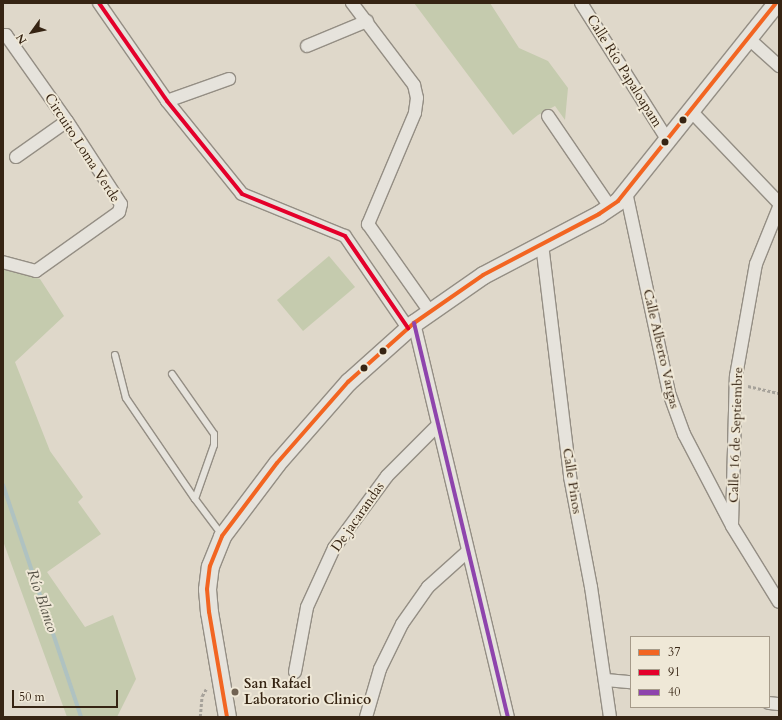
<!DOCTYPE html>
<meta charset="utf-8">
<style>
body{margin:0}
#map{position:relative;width:782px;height:720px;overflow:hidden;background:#dfd8ca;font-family:Cardo,serif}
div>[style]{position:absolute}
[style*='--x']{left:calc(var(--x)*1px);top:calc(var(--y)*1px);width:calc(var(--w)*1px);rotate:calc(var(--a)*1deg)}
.green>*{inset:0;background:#c5cbae}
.stream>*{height:4px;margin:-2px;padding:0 2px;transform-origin:2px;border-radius:2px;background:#afc2c1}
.path>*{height:2.5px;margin-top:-1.25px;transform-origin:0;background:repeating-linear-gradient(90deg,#a6a29a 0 3px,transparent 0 5px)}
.roads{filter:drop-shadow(1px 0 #948e84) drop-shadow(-1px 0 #948e84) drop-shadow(0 1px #948e84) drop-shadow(0 -1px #948e84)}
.service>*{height:6px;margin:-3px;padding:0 3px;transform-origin:3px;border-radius:3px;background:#e6e3dc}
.minor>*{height:12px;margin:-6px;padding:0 6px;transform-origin:6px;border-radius:6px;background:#e6e3dc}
.secondary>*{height:17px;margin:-8.5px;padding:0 8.5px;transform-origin:8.5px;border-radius:8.5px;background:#e6e3dc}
.bus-1>*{height:4px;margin:-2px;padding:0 2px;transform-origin:2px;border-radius:2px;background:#f26522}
.bus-2>*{height:4px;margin:-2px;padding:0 2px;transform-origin:2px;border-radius:2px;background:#e4002b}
.bus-3>*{height:4px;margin:-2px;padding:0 2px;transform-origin:2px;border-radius:2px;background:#8e44ad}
.dots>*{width:11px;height:11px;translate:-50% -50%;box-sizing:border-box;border:2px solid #efe8d7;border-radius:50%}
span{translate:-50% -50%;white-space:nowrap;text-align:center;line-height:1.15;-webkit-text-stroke:4px #efe8d7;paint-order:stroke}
.street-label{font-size:14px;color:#362413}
.poi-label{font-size:14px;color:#362413;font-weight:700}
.left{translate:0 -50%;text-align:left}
.water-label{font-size:15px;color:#545146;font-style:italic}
.frame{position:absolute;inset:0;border:4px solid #362413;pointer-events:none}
.legend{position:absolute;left:630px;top:636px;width:140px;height:72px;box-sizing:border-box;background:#efe8d7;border:1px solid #a59a89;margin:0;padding:5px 7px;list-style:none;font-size:12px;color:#362413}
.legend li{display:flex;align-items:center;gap:8px;height:20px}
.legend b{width:20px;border:1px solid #a59a89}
.north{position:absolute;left:12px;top:12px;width:40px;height:40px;-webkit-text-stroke:3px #efe8d7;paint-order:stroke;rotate:237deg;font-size:11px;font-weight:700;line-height:16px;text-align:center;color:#362413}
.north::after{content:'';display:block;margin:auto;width:14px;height:18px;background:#362413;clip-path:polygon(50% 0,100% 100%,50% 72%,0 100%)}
.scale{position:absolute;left:12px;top:690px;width:106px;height:18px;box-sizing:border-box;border:2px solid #362413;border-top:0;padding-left:5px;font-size:12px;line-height:14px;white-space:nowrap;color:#362413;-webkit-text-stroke:3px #efe8d7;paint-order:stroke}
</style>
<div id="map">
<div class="green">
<i style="clip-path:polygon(414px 3px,490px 3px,519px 48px,548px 61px,568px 88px,565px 120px,555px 106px,538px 115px,513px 135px)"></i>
<i style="clip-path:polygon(329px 256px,355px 287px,303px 331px,277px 300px)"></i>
<i style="clip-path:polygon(3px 267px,40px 279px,64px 316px,15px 362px,50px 451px,83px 497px,78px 502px,101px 534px,47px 572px,85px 627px,113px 615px,136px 679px,117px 717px,67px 717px,3px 541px)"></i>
</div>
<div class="stream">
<i style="--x:3;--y:485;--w:245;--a:71.4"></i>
</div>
<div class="path">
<i style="--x:748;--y:386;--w:32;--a:13"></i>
<i style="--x:200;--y:717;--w:21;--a:-85"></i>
<i style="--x:202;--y:696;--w:8;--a:-60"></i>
</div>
<div class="roads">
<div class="service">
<i style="--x:115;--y:355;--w:44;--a:75.7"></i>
<i style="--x:126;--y:398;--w:122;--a:55.7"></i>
<i style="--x:172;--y:374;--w:73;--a:55"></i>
<i style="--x:214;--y:434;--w:11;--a:90"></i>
<i style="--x:214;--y:445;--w:57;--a:109.4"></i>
<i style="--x:195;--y:499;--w:45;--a:53.1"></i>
</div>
<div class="minor">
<i style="--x:99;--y:3;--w:119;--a:55.2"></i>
<i style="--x:167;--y:101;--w:119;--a:51.1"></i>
<i style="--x:242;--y:194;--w:111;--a:22.2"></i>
<i style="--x:345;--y:236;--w:112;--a:55.6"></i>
<i style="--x:352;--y:3;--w:103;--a:52.9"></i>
<i style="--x:414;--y:85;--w:13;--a:77"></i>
<i style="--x:417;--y:98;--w:15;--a:98"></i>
<i style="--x:415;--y:113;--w:121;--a:112.9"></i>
<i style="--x:368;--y:224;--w:108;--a:54.8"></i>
<i style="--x:581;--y:3;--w:161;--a:57.7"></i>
<i style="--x:3;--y:35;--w:3;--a:0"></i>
<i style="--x:6;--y:35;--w:105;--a:54.7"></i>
<i style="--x:67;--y:121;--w:99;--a:57"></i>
<i style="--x:121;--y:204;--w:8;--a:104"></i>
<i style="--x:119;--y:212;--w:102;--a:144.6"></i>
<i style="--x:36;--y:271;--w:34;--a:-165"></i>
<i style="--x:748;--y:38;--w:42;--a:42.1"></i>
<i style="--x:307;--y:46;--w:65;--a:-22.6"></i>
<i style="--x:167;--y:101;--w:66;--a:-19.5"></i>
<i style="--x:690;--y:110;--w:129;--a:46.3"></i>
<i style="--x:548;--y:116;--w:110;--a:55.7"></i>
<i style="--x:16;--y:157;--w:62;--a:-35.2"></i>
<i style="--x:626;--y:192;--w:206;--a:77.9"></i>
<i style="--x:669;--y:393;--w:44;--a:69.9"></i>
<i style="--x:684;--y:434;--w:104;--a:62.4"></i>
<i style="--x:732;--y:526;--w:89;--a:58.3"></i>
<i style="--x:542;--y:244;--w:235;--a:83.1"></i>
<i style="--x:570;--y:477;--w:112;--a:79.2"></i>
<i style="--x:591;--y:587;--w:131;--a:81.7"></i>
<i style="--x:414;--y:323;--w:405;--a:76.6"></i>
<i style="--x:732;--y:525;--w:149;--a:-88.5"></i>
<i style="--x:736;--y:376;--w:114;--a:-79.9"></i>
<i style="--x:756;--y:264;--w:61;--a:-68"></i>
<i style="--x:295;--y:672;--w:66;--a:-79.5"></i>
<i style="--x:307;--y:607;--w:65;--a:-65.4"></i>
<i style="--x:334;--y:548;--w:89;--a:-53.6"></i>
<i style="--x:387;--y:476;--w:72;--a:-45"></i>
<i style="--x:606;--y:680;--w:25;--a:5"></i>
<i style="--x:769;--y:703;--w:10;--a:6"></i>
<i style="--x:366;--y:717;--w:50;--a:-73.7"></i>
<i style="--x:380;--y:669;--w:50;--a:-63.9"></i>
<i style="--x:402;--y:624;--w:45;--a:-54.9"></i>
<i style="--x:428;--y:587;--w:52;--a:-41.9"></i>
</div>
<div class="secondary">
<i style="--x:227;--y:717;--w:107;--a:-99.7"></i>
<i style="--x:209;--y:612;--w:23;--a:-95"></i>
<i style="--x:207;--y:589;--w:23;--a:-83"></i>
<i style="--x:210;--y:566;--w:32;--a:-68"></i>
<i style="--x:222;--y:536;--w:91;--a:-53"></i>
<i style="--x:277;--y:463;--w:108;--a:-48.8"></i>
<i style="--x:348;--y:382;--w:89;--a:-41.8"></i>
<i style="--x:414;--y:323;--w:84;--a:-34.8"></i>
<i style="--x:483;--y:275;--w:131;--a:-27.7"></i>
<i style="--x:599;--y:214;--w:23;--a:-34"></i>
<i style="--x:618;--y:201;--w:253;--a:-51.4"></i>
</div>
</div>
<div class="bus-1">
<i style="--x:227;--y:717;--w:107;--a:-99.7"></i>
<i style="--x:209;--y:612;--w:23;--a:-95"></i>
<i style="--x:207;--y:589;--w:23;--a:-83"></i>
<i style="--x:210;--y:566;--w:32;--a:-68"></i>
<i style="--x:222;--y:536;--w:91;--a:-53"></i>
<i style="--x:277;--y:463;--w:108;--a:-48.8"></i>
<i style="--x:348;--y:382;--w:89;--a:-41.8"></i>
<i style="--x:414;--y:323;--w:84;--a:-34.8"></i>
<i style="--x:483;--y:275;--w:131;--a:-27.7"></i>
<i style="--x:599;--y:214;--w:23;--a:-34"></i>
<i style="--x:618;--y:201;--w:253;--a:-51.4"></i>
</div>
<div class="bus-2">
<i style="--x:99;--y:3;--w:119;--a:55.2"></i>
<i style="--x:167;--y:101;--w:119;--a:51.1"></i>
<i style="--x:242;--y:194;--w:111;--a:22.2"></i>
<i style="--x:345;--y:236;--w:112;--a:55.6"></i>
</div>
<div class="bus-3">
<i style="--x:414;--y:323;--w:405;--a:76.6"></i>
</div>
<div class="dots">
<i style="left:683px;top:120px;background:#362413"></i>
<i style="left:665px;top:142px;background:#362413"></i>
<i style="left:383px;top:351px;background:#362413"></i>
<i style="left:364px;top:368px;background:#362413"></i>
<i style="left:235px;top:692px;background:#716353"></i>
</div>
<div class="street-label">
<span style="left:624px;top:71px;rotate:58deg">Calle Río Papaloapam</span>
<span style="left:82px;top:148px;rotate:57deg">Circuito Loma Verde</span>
<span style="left:661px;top:349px;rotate:77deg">Calle Alberto Vargas</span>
<span style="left:736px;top:435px;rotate:-88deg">Calle 16 de Septiembre</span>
<span style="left:572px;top:481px;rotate:81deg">Calle Pinos</span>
<span style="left:358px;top:517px;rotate:-55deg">De jacarandas</span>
</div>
<div class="poi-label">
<span class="left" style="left:244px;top:692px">San Rafael<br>Laboratorio Clinico</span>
</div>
<div class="water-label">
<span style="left:42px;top:601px;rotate:71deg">Río Blanco</span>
</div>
<div class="frame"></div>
<ul class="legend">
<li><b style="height:5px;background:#f26522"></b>37</li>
<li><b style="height:5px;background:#e4002b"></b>91</li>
<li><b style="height:5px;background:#8e44ad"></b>40</li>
</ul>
<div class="north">N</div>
<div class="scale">50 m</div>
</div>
